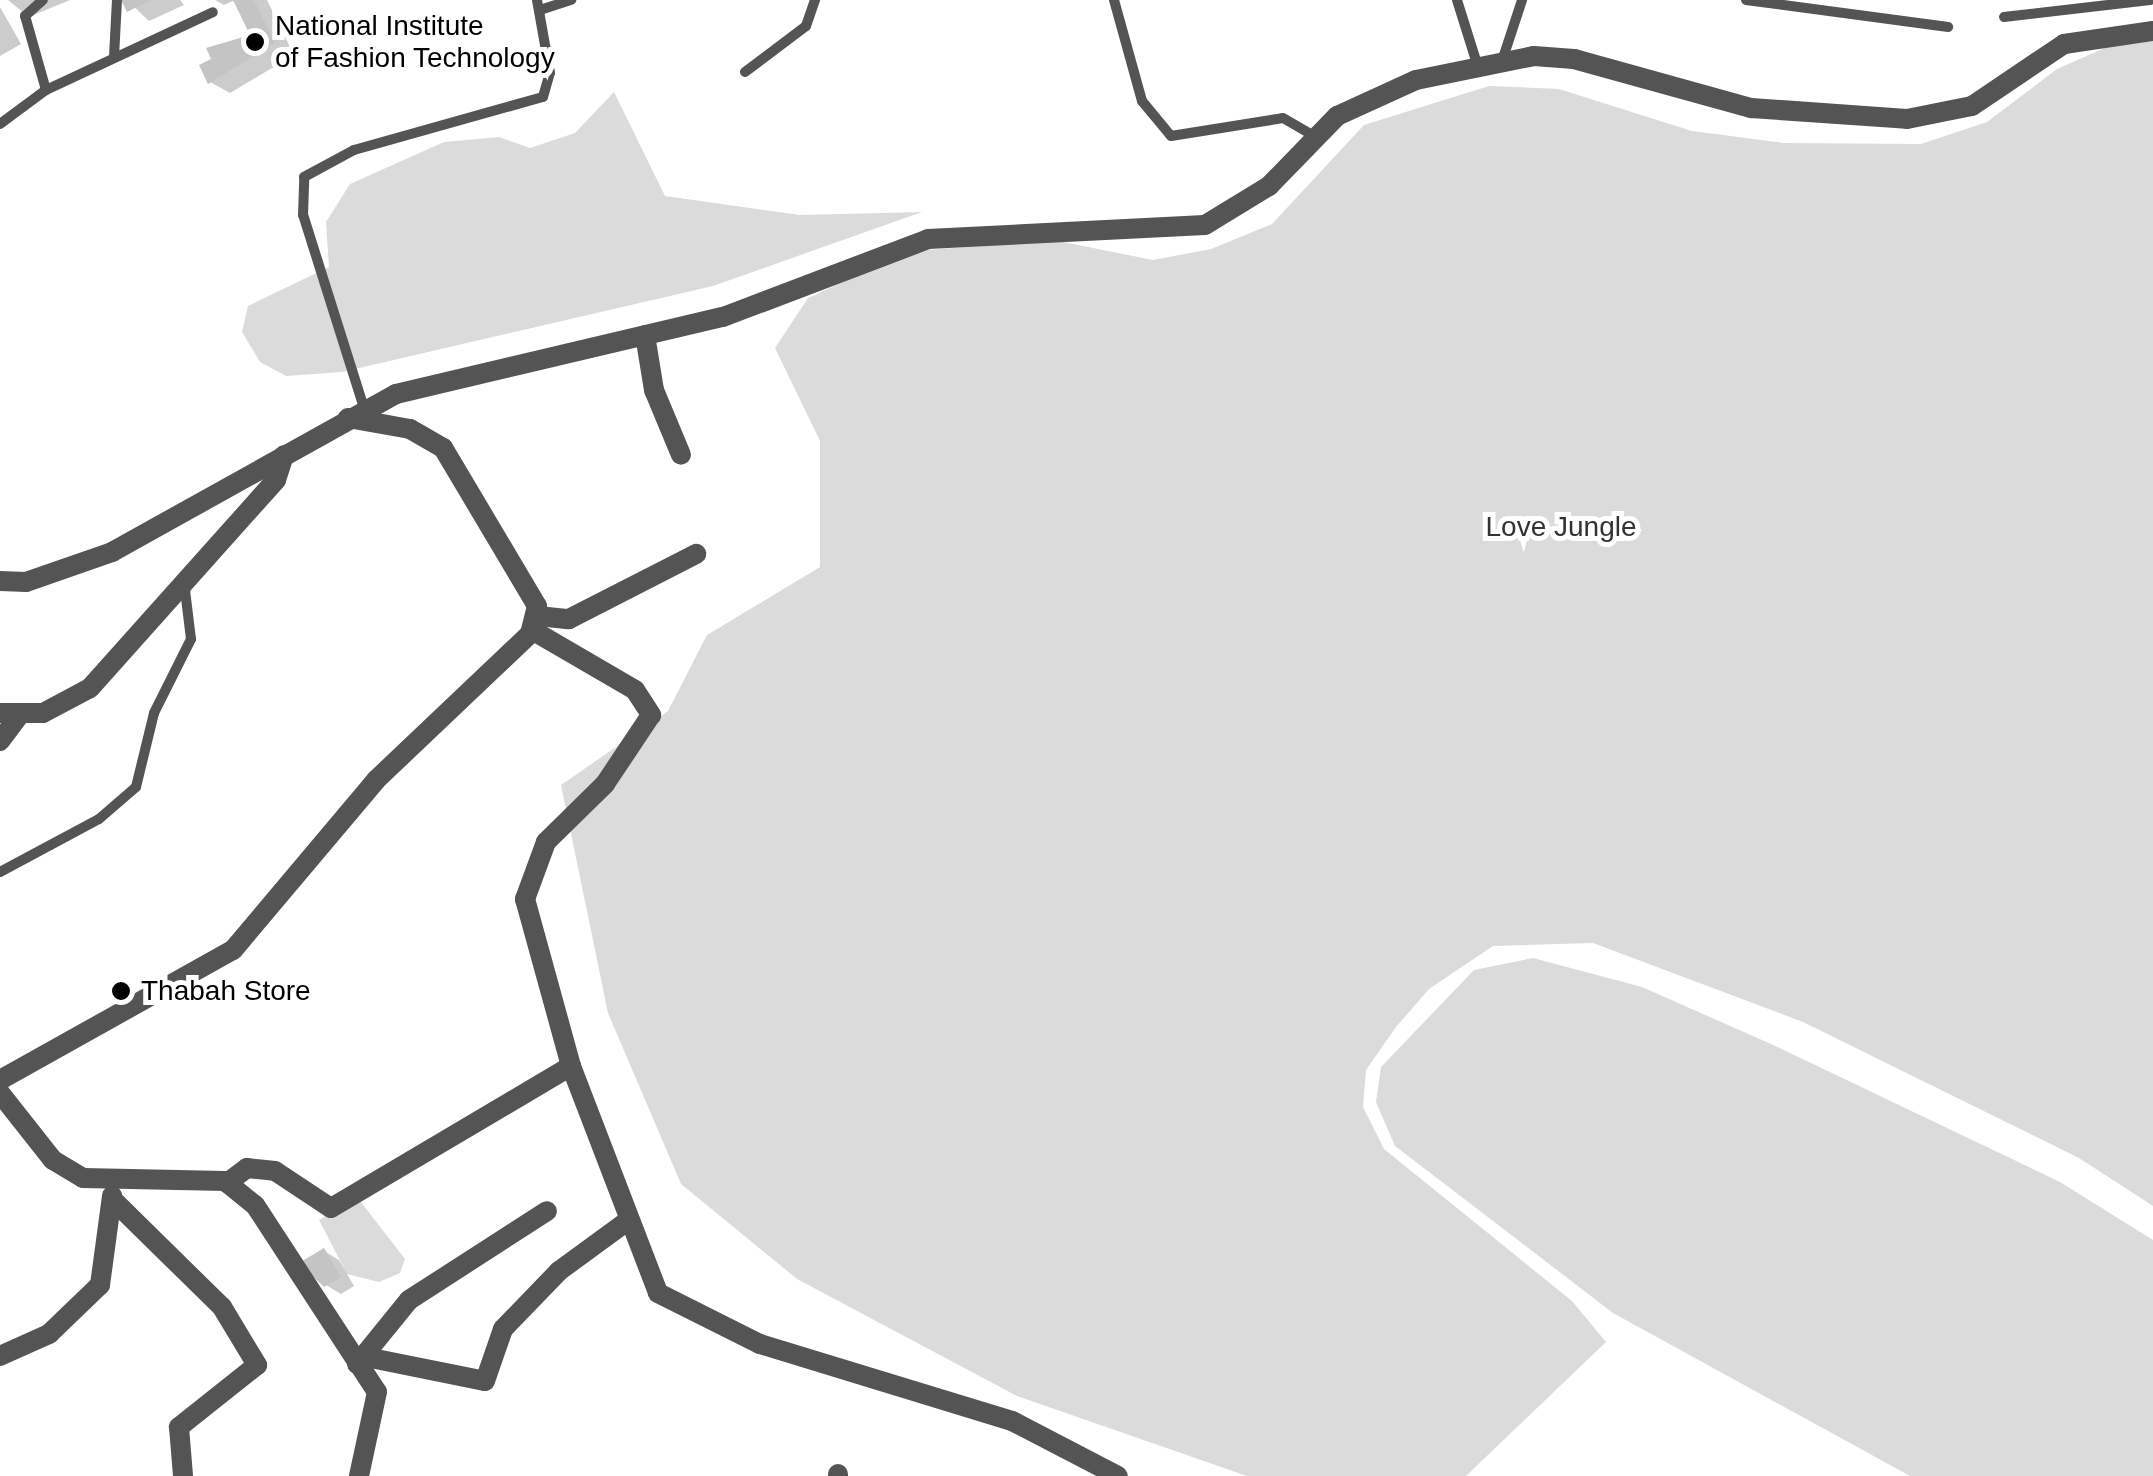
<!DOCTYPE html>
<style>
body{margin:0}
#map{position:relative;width:2153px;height:1476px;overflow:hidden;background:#fff;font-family:Arial,sans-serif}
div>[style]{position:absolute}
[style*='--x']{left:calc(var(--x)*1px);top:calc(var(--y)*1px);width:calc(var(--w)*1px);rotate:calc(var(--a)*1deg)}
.green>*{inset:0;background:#dbdbdb}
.shadow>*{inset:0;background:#0003}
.building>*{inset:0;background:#c4c4c4}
.service>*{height:10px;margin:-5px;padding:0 5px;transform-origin:5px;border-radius:5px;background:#545454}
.minor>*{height:20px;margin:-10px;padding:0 10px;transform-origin:10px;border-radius:10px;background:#545454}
.tertiary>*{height:20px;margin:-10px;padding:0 10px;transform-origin:10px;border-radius:10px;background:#545454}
.dots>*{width:28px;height:28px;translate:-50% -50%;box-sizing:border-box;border:5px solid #fff;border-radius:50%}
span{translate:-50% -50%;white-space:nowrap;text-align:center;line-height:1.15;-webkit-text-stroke:10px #fff;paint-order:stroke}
.poi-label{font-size:28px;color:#000}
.left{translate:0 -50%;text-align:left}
.park-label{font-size:28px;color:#323232}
</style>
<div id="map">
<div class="green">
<i style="clip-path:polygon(2153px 41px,2153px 1206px,2079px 1158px,1803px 1022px,1593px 943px,1493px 946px,1429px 989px,1396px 1027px,1366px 1070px,1363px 1107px,1384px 1149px,1572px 1301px,1606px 1342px,1466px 1476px,1247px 1476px,1017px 1396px,797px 1279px,681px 1184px,608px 1013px,561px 785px,668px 711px,707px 635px,820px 567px,820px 441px,775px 348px,808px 298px,911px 251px,1058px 241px,1153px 260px,1211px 249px,1272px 224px,1364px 125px,1489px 86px,1559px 89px,1692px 131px,1783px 143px,1921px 144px,1987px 122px,2057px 69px,2118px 42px)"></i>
<i style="clip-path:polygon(614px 92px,665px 196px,800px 215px,922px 212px,713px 286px,342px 372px,286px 376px,260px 362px,242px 332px,248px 306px,329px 267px,326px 222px,350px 184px,444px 142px,499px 137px,530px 148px,575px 133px)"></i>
<i style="clip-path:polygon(1533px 958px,1642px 987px,1771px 1044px,2060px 1182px,2153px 1240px,2153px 1476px,1910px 1476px,1613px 1313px,1395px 1146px,1376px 1102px,1381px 1067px,1474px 970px)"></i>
<i style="clip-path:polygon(357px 1197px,405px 1259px,400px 1273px,379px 1282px,347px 1274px,319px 1220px)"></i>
</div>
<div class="shadow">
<i style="clip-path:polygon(8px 0,70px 0,29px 17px)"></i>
<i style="clip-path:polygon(127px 0,180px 0,184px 5px,149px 21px)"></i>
<i style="clip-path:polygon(215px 0,235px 0,224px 5px)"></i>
<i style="clip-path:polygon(236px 0,267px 0,294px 55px,230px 93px,210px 82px,254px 37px)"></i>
<i style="clip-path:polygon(0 7px,21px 44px,0 56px)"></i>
<i style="clip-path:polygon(324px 1251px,339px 1260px,354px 1286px,341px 1294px,326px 1285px)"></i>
</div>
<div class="building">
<i style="clip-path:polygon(121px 0,151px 0,127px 12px)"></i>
<i style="clip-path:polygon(233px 0,254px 0,275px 43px,208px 84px,199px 65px,211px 59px,206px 48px,250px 35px)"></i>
<i style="clip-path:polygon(324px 1248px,341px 1277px,324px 1287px,299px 1263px)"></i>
</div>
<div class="service">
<i style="--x:1114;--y:0;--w:105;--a:74.5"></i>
<i style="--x:1142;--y:101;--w:45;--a:50.4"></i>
<i style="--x:1171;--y:136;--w:113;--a:-9.1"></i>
<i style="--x:1283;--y:118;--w:34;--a:30"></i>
<i style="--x:1457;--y:0;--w:70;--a:72.6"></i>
<i style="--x:1746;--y:0;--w:204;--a:7.6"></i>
<i style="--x:540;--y:10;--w:33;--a:-18"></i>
<i style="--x:2004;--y:17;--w:147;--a:-6.6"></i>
<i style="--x:114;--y:57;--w:57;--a:-87"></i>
<i style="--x:1502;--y:61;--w:64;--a:-71.8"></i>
<i style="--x:745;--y:72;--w:76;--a:-37"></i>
<i style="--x:806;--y:26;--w:28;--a:-71"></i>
<i style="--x:46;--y:90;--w:184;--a:-25"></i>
<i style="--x:0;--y:124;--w:57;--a:-36.5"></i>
<i style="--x:46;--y:90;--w:77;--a:-105.8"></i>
<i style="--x:25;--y:16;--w:24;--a:-42"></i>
<i style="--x:364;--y:408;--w:202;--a:-107.5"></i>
<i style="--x:303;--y:215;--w:38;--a:-88"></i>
<i style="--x:304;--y:177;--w:57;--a:-28.4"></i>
<i style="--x:354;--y:150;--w:196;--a:-15.7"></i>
<i style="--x:543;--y:97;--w:25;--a:-74"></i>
<i style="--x:550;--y:73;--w:74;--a:-100.1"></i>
<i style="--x:0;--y:872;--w:112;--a:-28.2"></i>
<i style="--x:99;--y:819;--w:49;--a:-40.9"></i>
<i style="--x:136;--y:787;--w:76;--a:-76.3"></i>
<i style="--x:154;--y:713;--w:83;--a:-63.4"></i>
<i style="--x:191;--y:639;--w:57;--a:-97"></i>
</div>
<div class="minor">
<i style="--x:645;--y:335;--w:56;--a:80.7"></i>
<i style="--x:654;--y:390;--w:70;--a:67.4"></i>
<i style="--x:538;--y:616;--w:31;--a:6"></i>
<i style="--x:569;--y:619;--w:143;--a:-27.1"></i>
<i style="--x:532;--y:630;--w:119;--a:30.2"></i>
<i style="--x:635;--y:690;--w:30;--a:57"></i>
<i style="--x:651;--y:715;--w:83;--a:123.7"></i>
<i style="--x:605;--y:784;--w:83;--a:135.5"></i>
<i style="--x:546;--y:842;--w:61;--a:110.2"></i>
<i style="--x:525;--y:899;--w:173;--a:74.6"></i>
<i style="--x:571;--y:1066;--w:243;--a:69"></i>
<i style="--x:658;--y:1293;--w:114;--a:26.6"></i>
<i style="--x:760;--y:1344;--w:264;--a:17"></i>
<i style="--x:1012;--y:1421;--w:119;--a:27.4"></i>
<i style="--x:0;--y:713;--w:43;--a:0"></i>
<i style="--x:43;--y:713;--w:53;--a:-28"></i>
<i style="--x:90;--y:688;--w:279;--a:-48.2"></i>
<i style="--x:276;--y:480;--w:26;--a:-72"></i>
<i style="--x:0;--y:741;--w:35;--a:-53"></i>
<i style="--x:0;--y:1080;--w:267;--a:-29.2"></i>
<i style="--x:233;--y:950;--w:222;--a:-49.9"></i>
<i style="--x:376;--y:780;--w:212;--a:-43.5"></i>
<i style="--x:530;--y:634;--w:29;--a:-76"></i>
<i style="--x:537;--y:606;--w:184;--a:-120.7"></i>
<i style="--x:443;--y:448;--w:38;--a:-150"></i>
<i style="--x:410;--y:429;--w:63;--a:-169.9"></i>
<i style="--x:0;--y:1093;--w:85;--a:51.7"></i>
<i style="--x:53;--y:1160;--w:35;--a:31"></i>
<i style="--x:83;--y:1178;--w:142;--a:1.2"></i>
<i style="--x:225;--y:1181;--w:38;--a:39"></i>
<i style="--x:255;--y:1205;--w:223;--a:56.9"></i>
<i style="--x:377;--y:1392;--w:86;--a:102.1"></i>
<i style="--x:227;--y:1183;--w:25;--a:-37"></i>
<i style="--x:247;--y:1168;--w:28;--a:6"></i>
<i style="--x:275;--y:1171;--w:67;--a:33.5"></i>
<i style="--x:331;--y:1208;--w:279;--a:-30.6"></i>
<i style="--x:113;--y:1200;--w:153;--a:44.5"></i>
<i style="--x:222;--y:1307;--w:68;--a:58.9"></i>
<i style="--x:257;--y:1365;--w:100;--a:141.5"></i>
<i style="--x:179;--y:1427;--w:49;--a:85.3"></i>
<i style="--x:0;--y:1356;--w:54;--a:-24.2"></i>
<i style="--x:49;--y:1334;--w:71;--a:-43.9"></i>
<i style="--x:100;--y:1285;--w:90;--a:-82.3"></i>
<i style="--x:361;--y:1356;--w:126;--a:11.4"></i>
<i style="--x:485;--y:1381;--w:55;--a:-70.9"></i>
<i style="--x:503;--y:1329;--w:81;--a:-46"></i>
<i style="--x:559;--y:1271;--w:83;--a:-36.2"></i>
<i style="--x:357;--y:1364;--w:82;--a:-50.9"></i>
<i style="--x:409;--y:1300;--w:164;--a:-32.8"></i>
<i style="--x:838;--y:1474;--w:2;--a:90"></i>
</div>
<div class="tertiary">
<i style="--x:0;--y:581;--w:26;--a:2"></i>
<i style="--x:26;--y:582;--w:91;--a:-19.2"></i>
<i style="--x:112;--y:552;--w:325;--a:-29.1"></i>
<i style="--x:396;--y:394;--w:336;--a:-13.3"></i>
<i style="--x:723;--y:317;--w:219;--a:-20.8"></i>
<i style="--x:928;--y:239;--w:277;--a:-2.9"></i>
<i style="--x:1205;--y:225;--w:75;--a:-31.4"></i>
<i style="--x:1269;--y:186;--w:98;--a:-45.8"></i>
<i style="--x:1337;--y:116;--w:87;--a:-24.5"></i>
<i style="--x:1416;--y:80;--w:120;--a:-11.5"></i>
<i style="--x:1534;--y:56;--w:40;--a:4.3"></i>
<i style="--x:1574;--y:59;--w:184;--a:15.5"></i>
<i style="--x:1751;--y:108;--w:156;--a:4"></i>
<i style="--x:1907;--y:119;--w:66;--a:-11.3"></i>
<i style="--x:1972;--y:106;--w:111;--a:-34"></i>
<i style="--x:2064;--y:44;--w:90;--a:-8.3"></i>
</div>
<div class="dots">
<i style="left:255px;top:42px;background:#000"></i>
<i style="left:121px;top:991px;background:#000"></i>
</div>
<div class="poi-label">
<span class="left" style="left:275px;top:42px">National Institute<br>of Fashion Technology</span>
<span class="left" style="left:141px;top:991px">Thabah Store</span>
</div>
<div class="park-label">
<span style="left:1561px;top:527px">Love Jungle</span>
</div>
</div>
